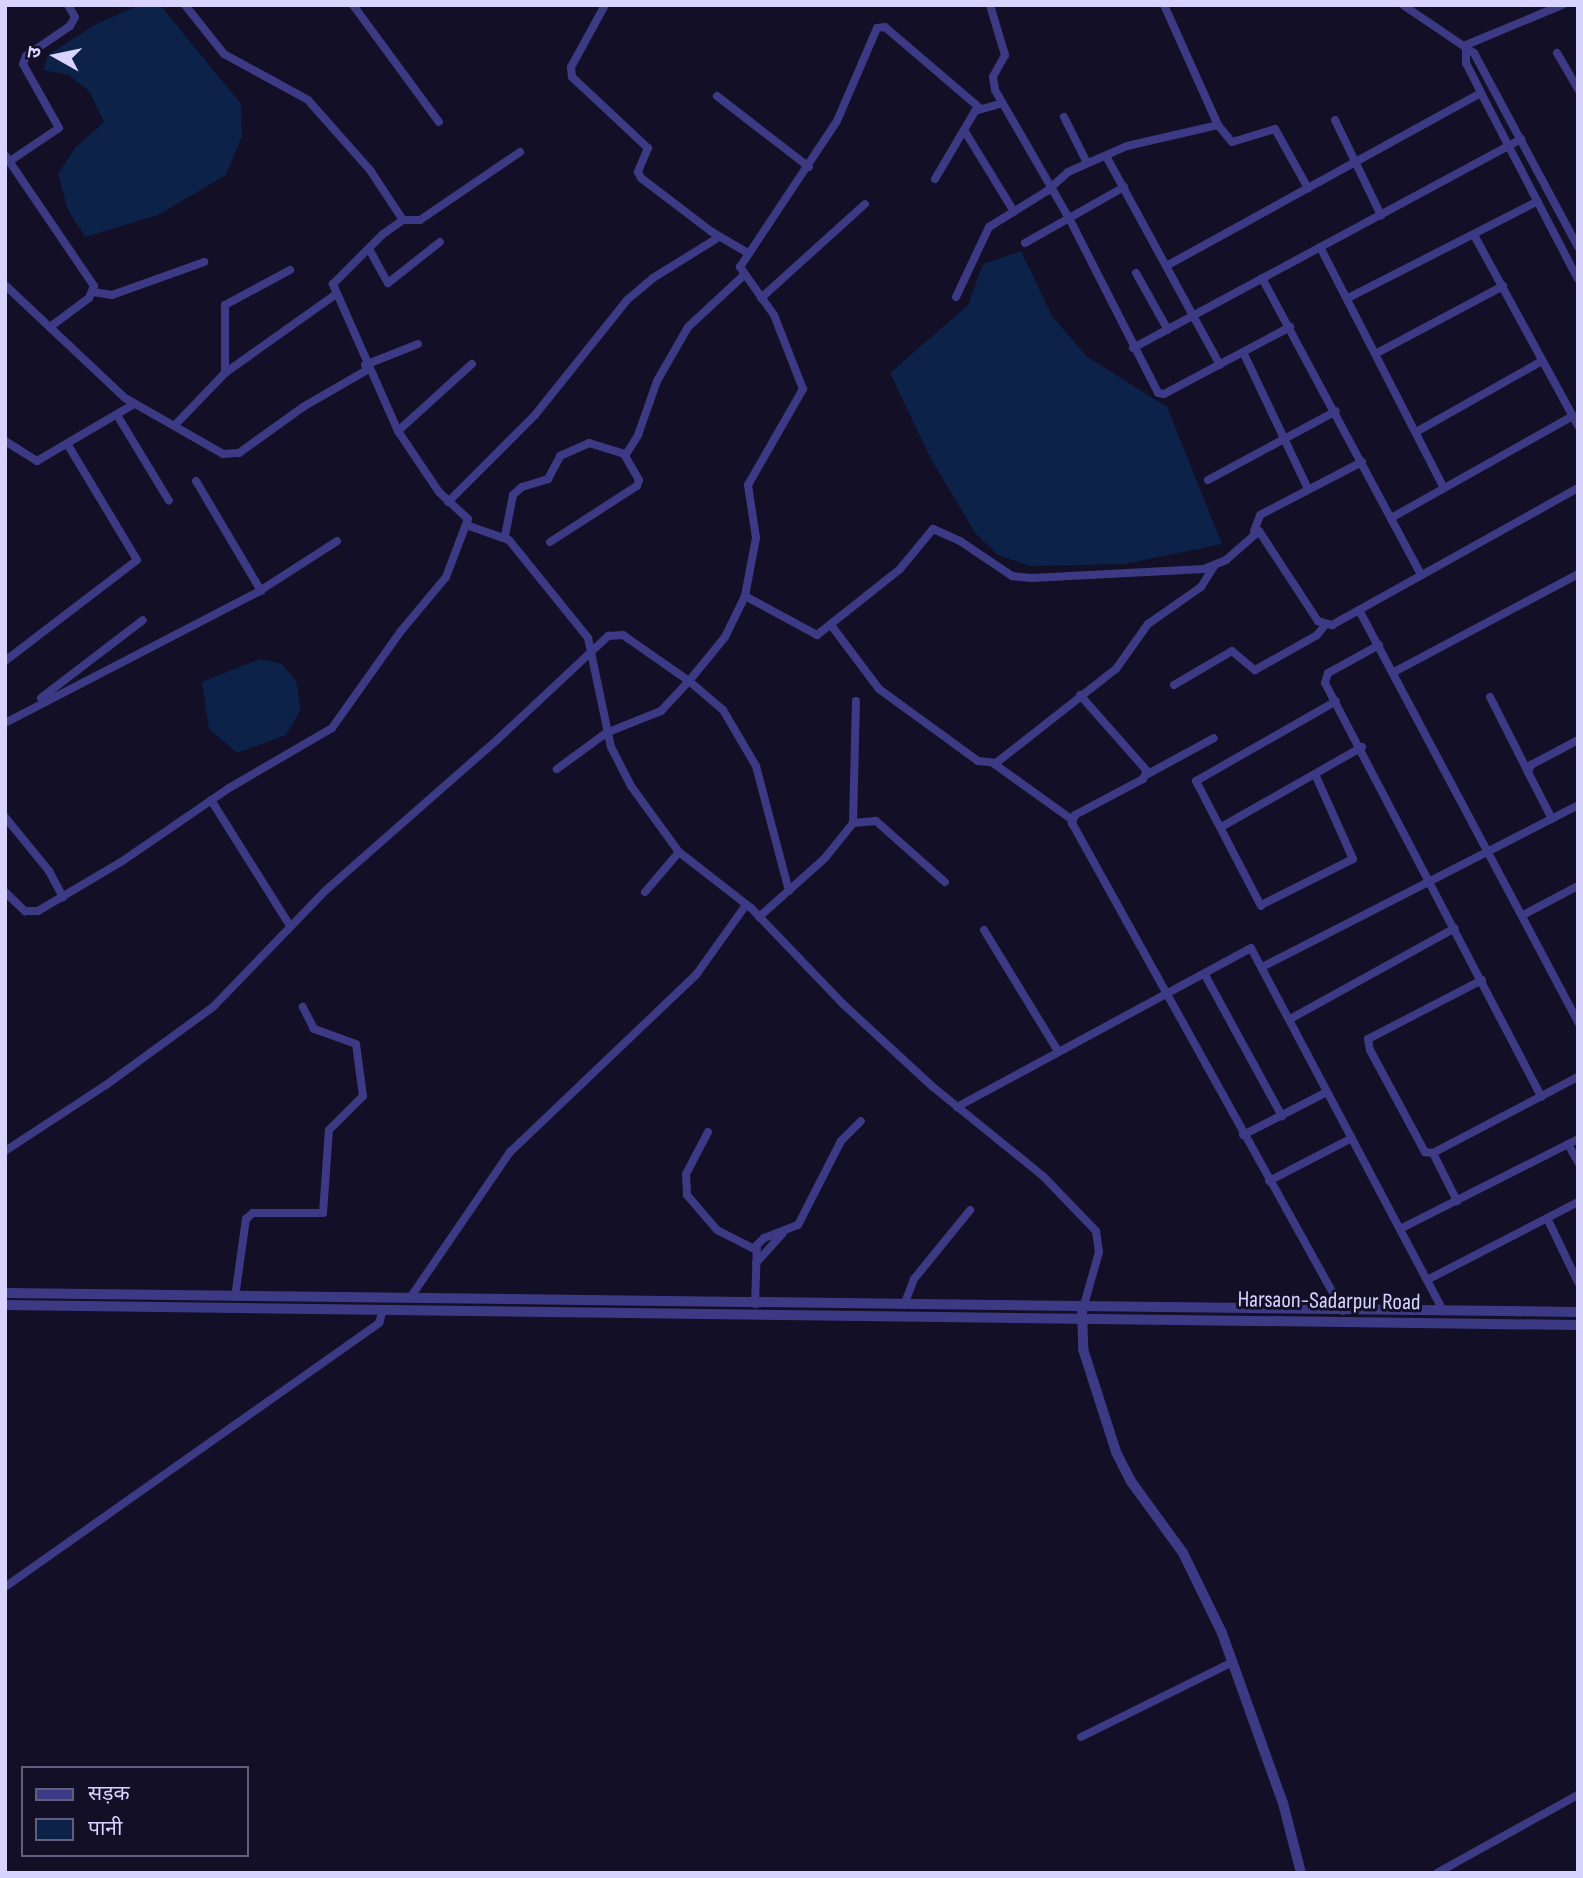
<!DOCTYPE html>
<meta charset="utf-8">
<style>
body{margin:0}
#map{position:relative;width:1583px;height:1878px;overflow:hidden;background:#130f26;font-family:"Sofia Sans Condensed","Noto Sans Devanagari",sans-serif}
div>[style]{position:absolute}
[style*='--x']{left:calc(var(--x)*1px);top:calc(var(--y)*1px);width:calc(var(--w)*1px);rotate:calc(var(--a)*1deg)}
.water>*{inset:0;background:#0c2248}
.minor>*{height:8px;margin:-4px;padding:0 4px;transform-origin:4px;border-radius:4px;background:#3d3a85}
.tertiary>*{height:10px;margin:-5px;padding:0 5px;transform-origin:5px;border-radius:5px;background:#3d3a85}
span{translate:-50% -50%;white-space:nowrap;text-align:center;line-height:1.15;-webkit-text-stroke:6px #130f26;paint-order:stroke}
.street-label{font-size:23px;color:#d9d4ff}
.frame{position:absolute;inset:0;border:7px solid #d9d4ff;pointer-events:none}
.legend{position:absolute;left:21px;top:1766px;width:228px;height:91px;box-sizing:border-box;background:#130f26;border:2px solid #625e7d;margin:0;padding:9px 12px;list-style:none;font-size:21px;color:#d9d4ff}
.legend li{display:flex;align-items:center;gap:14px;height:35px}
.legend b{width:35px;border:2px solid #625e7d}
.north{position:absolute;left:21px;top:21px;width:70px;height:70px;-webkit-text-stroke:5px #130f26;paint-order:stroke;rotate:279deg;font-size:19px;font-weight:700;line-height:28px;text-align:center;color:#d9d4ff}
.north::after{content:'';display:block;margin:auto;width:24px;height:32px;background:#d9d4ff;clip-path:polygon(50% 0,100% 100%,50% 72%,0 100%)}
</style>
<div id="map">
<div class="water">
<i style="clip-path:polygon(140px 5px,160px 5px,241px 104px,242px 136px,226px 175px,158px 215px,85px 237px,68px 210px,58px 174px,75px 148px,104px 122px,89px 91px,69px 75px,43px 70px,48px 55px,96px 24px)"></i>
<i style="clip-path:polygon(1021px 251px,1052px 316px,1086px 356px,1167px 407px,1222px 544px,1124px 564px,1030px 566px,998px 555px,976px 534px,931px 459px,890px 373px,968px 305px,983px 264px)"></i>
<i style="clip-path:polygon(260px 659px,282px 664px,296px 681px,301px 709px,286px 735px,237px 753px,209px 729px,202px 682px)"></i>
</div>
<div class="minor">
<i style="--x:185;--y:5;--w:63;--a:51.5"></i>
<i style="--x:224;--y:54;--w:96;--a:28.7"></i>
<i style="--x:308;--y:100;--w:94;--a:48.5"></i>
<i style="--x:370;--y:170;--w:60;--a:56.6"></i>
<i style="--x:353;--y:5;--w:145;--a:53.7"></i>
<i style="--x:605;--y:5;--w:71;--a:118.7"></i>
<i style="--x:571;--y:67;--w:10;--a:84"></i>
<i style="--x:572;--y:77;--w:104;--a:43.1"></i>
<i style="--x:648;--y:148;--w:26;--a:113"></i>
<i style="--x:638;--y:172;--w:7;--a:63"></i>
<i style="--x:641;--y:178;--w:89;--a:37.3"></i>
<i style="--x:712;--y:232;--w:42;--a:30.3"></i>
<i style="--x:990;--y:5;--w:52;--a:73.3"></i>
<i style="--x:1005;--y:55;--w:25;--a:119"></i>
<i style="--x:993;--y:77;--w:13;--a:81"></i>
<i style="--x:995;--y:90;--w:148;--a:60"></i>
<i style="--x:1069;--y:218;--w:196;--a:63"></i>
<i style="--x:1158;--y:393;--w:6;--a:9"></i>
<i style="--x:1164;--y:394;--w:143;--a:-28"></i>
<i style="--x:1403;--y:5;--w:86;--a:34.1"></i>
<i style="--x:1474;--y:53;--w:220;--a:61.8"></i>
<i style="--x:1466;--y:45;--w:18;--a:90"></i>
<i style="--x:1466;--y:63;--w:34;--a:63"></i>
<i style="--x:1481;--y:93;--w:210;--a:62.5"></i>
<i style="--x:1466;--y:45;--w:104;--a:-22.6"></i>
<i style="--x:1557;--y:53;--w:42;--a:59.7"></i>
<i style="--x:717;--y:96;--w:116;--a:37.7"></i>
<i style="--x:1064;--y:117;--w:49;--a:63.4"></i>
<i style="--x:1335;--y:120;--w:106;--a:64.2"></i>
<i style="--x:1218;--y:125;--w:22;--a:51"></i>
<i style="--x:1232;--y:142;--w:45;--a:-16.8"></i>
<i style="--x:1275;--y:129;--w:68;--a:60.8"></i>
<i style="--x:964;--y:130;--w:94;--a:58.5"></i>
<i style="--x:5;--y:155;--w:158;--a:55.8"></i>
<i style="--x:94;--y:286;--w:13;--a:113"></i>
<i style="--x:89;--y:298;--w:49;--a:143.4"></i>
<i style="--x:1106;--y:156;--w:238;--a:61.4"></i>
<i style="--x:10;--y:161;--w:59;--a:-34"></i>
<i style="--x:59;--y:128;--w:73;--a:-119.4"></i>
<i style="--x:23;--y:64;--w:9;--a:-69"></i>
<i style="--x:26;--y:56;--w:53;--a:-34.3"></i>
<i style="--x:70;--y:26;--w:10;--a:-61"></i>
<i style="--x:75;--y:17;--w:14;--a:-120"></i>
<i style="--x:935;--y:179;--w:79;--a:-59.5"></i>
<i style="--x:975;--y:111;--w:29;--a:-16"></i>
<i style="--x:1474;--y:235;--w:217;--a:61.4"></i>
<i style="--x:1025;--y:243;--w:114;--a:-29.5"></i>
<i style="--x:1320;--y:247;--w:271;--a:62.8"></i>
<i style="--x:369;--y:249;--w:39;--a:61"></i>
<i style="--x:388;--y:283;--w:66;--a:-38.3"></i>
<i style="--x:1168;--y:265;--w:357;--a:-28.8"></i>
<i style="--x:1136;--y:273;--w:65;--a:60.7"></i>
<i style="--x:1262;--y:278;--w:336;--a:61.8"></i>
<i style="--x:5;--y:285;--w:165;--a:43.3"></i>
<i style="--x:125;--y:398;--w:113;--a:29.7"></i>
<i style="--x:223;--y:454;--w:16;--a:-4"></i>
<i style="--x:239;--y:453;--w:79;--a:-35.7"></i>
<i style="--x:303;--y:407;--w:74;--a:-30"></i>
<i style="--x:93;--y:292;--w:19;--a:9"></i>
<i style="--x:112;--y:295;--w:98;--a:-19.7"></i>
<i style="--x:956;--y:297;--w:77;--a:-64.8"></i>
<i style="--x:989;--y:227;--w:68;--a:-31.8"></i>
<i style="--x:1047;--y:191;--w:28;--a:-42"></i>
<i style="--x:1068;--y:172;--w:64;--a:-23.8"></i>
<i style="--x:1127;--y:146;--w:93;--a:-13"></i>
<i style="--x:1218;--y:125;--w:132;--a:-114.2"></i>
<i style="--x:761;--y:298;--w:140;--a:-42.1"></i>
<i style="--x:1348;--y:298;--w:213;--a:-27"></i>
<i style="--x:1133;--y:348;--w:441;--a:-28.3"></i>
<i style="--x:1243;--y:352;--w:152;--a:64.6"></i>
<i style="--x:1377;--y:353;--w:143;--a:-28"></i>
<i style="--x:365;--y:365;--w:57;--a:-21.6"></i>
<i style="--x:225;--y:373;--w:68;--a:-90"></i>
<i style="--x:225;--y:305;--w:74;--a:-28.3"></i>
<i style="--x:117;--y:415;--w:100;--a:58.8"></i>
<i style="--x:175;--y:425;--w:72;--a:-46.1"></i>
<i style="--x:225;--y:373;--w:136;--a:-35.4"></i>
<i style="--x:398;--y:431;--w:100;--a:-42.2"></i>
<i style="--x:1416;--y:432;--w:145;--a:-29.4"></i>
<i style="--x:5;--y:441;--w:38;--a:32"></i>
<i style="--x:37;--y:461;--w:113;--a:-30.4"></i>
<i style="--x:1208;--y:480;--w:145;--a:-28.3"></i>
<i style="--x:196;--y:481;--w:128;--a:59.4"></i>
<i style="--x:448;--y:502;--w:123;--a:-45"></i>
<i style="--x:535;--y:415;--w:147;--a:-51.3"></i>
<i style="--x:627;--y:300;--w:34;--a:-40"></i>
<i style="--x:653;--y:278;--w:78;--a:-31.8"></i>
<i style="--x:1391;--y:518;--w:209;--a:-29.3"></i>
<i style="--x:469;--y:526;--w:42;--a:19.3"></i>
<i style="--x:509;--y:540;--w:126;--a:51.1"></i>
<i style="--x:588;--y:638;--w:111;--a:78.1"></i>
<i style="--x:611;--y:747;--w:44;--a:62.9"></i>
<i style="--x:631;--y:786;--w:82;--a:54"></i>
<i style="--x:679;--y:852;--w:91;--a:37.9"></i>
<i style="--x:751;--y:908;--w:133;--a:46.2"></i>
<i style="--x:843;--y:1004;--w:122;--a:42.7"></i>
<i style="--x:933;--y:1087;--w:141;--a:39"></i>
<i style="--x:1043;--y:1176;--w:76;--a:46.1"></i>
<i style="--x:1096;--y:1231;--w:21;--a:82"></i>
<i style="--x:1099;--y:1252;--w:55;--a:105.8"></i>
<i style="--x:1254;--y:531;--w:17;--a:-69"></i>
<i style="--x:1260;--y:515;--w:115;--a:-27.5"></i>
<i style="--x:505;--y:536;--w:42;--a:-79"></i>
<i style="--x:513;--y:495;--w:12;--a:-42"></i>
<i style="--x:522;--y:487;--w:27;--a:-17"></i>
<i style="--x:548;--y:479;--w:26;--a:-62"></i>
<i style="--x:560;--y:456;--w:32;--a:-24"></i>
<i style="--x:589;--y:443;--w:38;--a:17"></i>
<i style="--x:550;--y:542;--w:103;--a:-32.8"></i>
<i style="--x:637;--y:486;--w:6;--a:-72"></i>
<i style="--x:639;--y:480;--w:28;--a:-120"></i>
<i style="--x:625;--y:456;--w:25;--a:-58"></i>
<i style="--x:638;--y:435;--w:57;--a:-70.6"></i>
<i style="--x:657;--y:381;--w:62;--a:-60.1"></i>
<i style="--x:688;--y:327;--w:75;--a:-42.8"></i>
<i style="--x:745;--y:596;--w:82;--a:28.4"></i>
<i style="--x:817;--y:635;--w:106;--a:-38.5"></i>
<i style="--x:900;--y:569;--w:52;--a:-50.5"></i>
<i style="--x:933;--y:529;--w:30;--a:24"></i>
<i style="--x:960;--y:541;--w:63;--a:33.9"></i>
<i style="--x:1012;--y:576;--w:20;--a:6"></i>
<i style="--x:1032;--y:578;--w:172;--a:-3"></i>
<i style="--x:1204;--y:569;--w:24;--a:-22"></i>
<i style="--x:1226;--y:560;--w:44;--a:-41.3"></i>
<i style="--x:1259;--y:531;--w:108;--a:56.8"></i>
<i style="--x:1318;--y:621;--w:15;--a:16"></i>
<i style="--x:1332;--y:625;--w:282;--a:-29.1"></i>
<i style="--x:1359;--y:610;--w:467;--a:62"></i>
<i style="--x:831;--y:625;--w:80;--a:53.1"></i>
<i style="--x:879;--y:689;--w:122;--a:36"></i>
<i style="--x:978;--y:761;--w:18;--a:6"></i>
<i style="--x:996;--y:763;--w:152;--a:-38.1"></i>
<i style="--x:1116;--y:669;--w:55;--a:-54.6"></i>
<i style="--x:1148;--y:624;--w:65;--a:-34.9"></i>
<i style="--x:1201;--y:587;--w:25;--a:-58"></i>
<i style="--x:1379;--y:645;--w:58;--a:151.2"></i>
<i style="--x:1328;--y:673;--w:10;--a:107"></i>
<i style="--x:1325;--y:683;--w:467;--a:62.4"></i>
<i style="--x:5;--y:661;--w:166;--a:-37.4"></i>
<i style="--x:137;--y:560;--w:134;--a:-121"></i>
<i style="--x:1394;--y:672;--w:208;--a:-28"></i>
<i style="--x:1174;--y:685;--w:67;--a:-30.4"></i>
<i style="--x:1232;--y:651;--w:30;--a:40"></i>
<i style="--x:1255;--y:670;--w:71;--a:-29.4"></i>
<i style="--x:1317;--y:635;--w:13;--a:-51"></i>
<i style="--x:1080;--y:695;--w:101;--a:48.6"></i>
<i style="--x:1147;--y:771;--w:9;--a:117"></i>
<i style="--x:1143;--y:779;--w:77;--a:152.1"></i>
<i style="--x:1075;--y:815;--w:9;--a:111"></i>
<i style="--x:1072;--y:823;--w:558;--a:60.96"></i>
<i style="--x:1490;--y:697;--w:84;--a:63.1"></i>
<i style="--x:41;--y:698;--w:128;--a:-37.4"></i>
<i style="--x:5;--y:723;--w:285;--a:-27.4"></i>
<i style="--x:258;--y:592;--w:94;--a:-32.8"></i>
<i style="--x:993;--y:763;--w:96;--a:35.7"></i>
<i style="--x:1146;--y:775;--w:77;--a:-28.6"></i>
<i style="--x:211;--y:800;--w:149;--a:57.9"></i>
<i style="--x:5;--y:817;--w:70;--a:50.8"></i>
<i style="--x:49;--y:871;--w:30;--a:62"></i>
<i style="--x:1552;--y:819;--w:53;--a:-117.1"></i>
<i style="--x:1528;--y:772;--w:8;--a:-67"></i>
<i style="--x:1531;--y:765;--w:53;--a:-28"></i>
<i style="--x:853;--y:823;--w:23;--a:-5"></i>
<i style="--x:876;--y:821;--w:92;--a:41.5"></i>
<i style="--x:1223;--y:826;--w:160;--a:-29.6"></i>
<i style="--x:789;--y:891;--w:129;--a:-104.8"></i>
<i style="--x:756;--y:766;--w:65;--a:-120.5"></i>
<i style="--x:723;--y:710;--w:45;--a:-139.5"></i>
<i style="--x:689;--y:681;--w:57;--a:-50.7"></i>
<i style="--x:725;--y:637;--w:46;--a:-64"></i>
<i style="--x:745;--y:596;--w:59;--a:-79.3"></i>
<i style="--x:756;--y:538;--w:54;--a:-98.6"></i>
<i style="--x:748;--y:485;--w:111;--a:-60.2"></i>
<i style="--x:803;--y:389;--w:79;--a:-111.4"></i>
<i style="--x:774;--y:315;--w:59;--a:-125.3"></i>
<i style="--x:740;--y:267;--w:175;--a:-56.4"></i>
<i style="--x:837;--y:121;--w:101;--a:-66.7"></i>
<i style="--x:877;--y:28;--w:8;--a:-7"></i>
<i style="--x:885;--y:27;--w:125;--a:40.5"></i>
<i style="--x:5;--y:892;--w:28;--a:44"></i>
<i style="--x:25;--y:911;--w:13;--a:0"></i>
<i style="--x:38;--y:911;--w:96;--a:-30.6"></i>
<i style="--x:121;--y:862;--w:131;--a:-34.4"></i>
<i style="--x:229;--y:788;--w:119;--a:-30.2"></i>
<i style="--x:332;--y:728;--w:119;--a:-54.6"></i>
<i style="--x:401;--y:631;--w:70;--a:-50.2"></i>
<i style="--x:446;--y:577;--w:62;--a:-69.2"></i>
<i style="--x:468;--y:519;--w:40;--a:-137"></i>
<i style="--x:439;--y:492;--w:73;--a:-123.9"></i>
<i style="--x:398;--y:431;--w:161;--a:-113.9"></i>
<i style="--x:333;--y:284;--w:71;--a:-45"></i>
<i style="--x:383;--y:234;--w:24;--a:-35"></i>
<i style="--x:403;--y:220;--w:17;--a:0"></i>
<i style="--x:420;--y:220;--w:121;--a:-34.2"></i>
<i style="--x:645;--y:892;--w:52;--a:-49.6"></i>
<i style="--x:1265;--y:903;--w:98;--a:-26.6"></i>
<i style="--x:1353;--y:859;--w:93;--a:-114.1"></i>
<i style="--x:1261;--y:906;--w:141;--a:-117.5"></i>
<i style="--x:1196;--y:781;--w:161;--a:-29.7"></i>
<i style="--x:1523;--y:915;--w:62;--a:-27.8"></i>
<i style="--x:759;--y:917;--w:89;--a:-41.8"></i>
<i style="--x:825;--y:858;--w:45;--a:-51.3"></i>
<i style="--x:853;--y:823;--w:122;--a:-88.6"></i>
<i style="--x:984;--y:930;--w:142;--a:58.6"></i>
<i style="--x:1262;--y:967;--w:355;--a:-27.1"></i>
<i style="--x:1205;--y:975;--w:161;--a:61.4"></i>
<i style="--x:1482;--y:980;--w:128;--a:152.6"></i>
<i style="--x:1368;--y:1039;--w:11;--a:80"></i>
<i style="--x:1370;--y:1050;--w:116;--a:61.7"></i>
<i style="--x:1425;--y:1152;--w:8;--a:7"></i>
<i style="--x:1433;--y:1153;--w:164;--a:-27.7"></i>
<i style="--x:1290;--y:1019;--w:188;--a:-28.9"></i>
<i style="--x:957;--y:1107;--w:334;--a:-28.4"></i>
<i style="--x:1251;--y:948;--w:411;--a:62.1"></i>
<i style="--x:708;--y:1132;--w:47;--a:117.6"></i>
<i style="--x:686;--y:1174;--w:21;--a:87"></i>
<i style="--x:687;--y:1195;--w:46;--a:49.4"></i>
<i style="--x:717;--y:1230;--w:44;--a:27.1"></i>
<i style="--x:1243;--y:1135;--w:94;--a:-27.1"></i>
<i style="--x:1568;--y:1144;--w:21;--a:61"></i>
<i style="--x:5;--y:1151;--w:121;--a:-33.2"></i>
<i style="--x:106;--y:1085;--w:132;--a:-36.1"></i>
<i style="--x:213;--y:1007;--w:161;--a:-46"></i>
<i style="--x:325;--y:891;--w:230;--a:-41.3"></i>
<i style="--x:498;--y:739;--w:151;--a:-43.1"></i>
<i style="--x:608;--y:636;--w:15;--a:-4"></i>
<i style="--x:623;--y:635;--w:80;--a:34.9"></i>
<i style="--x:689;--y:681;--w:41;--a:133"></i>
<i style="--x:661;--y:711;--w:59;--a:158.2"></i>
<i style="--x:606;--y:733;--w:61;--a:143.7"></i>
<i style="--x:1433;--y:1153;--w:54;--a:63.4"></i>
<i style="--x:1269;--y:1181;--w:93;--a:-27.4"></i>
<i style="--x:1547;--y:1218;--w:71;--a:64.2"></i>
<i style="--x:1400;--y:1229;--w:199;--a:-26.8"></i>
<i style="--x:756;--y:1263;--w:40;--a:-48"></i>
<i style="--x:1427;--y:1280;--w:170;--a:-27.3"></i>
<i style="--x:235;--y:1297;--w:79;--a:-82"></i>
<i style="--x:246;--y:1219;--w:9;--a:-41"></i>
<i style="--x:253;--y:1213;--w:70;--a:0"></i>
<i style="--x:323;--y:1213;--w:83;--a:-85.9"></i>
<i style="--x:329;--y:1130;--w:48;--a:-45"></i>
<i style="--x:363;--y:1096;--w:52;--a:-97.7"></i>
<i style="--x:356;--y:1044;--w:45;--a:-160.3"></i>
<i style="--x:314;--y:1029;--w:25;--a:-117"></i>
<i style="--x:410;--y:1298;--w:177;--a:-55.6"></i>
<i style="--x:510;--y:1152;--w:257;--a:-43.6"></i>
<i style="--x:696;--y:975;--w:86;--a:-54.5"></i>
<i style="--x:755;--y:1304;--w:59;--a:-88.1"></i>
<i style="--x:757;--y:1245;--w:10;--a:-45"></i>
<i style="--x:764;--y:1238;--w:36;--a:-21"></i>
<i style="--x:798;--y:1225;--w:94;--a:-62.9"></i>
<i style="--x:841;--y:1141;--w:28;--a:-45"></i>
<i style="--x:904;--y:1305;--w:28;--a:-69"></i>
<i style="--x:914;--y:1279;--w:89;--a:-50.9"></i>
<i style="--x:5;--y:1587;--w:458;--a:-35.2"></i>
<i style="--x:379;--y:1323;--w:14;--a:-73"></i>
<i style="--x:1081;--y:1737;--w:169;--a:-26.3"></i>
<i style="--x:1437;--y:1873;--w:161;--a:-29"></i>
</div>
<div class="tertiary">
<i style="--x:5;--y:1293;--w:1573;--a:0.69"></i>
<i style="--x:5;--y:1305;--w:1573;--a:0.73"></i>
<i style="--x:1082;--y:1311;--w:38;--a:88"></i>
<i style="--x:1083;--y:1349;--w:108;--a:72.2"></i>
<i style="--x:1116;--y:1452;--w:31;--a:63"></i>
<i style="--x:1130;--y:1480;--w:90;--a:54"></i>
<i style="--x:1183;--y:1553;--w:89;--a:64"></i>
<i style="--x:1222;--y:1633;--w:181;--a:70.3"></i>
<i style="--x:1283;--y:1803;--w:72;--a:75.6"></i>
</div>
<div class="street-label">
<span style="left:1329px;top:1301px;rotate:1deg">Harsaon-Sadarpur Road</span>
</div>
<div class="frame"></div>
<ul class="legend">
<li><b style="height:9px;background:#3d3a85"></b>सड़क</li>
<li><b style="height:19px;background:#0c2248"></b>पानी</li>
</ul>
<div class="north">उ</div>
</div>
